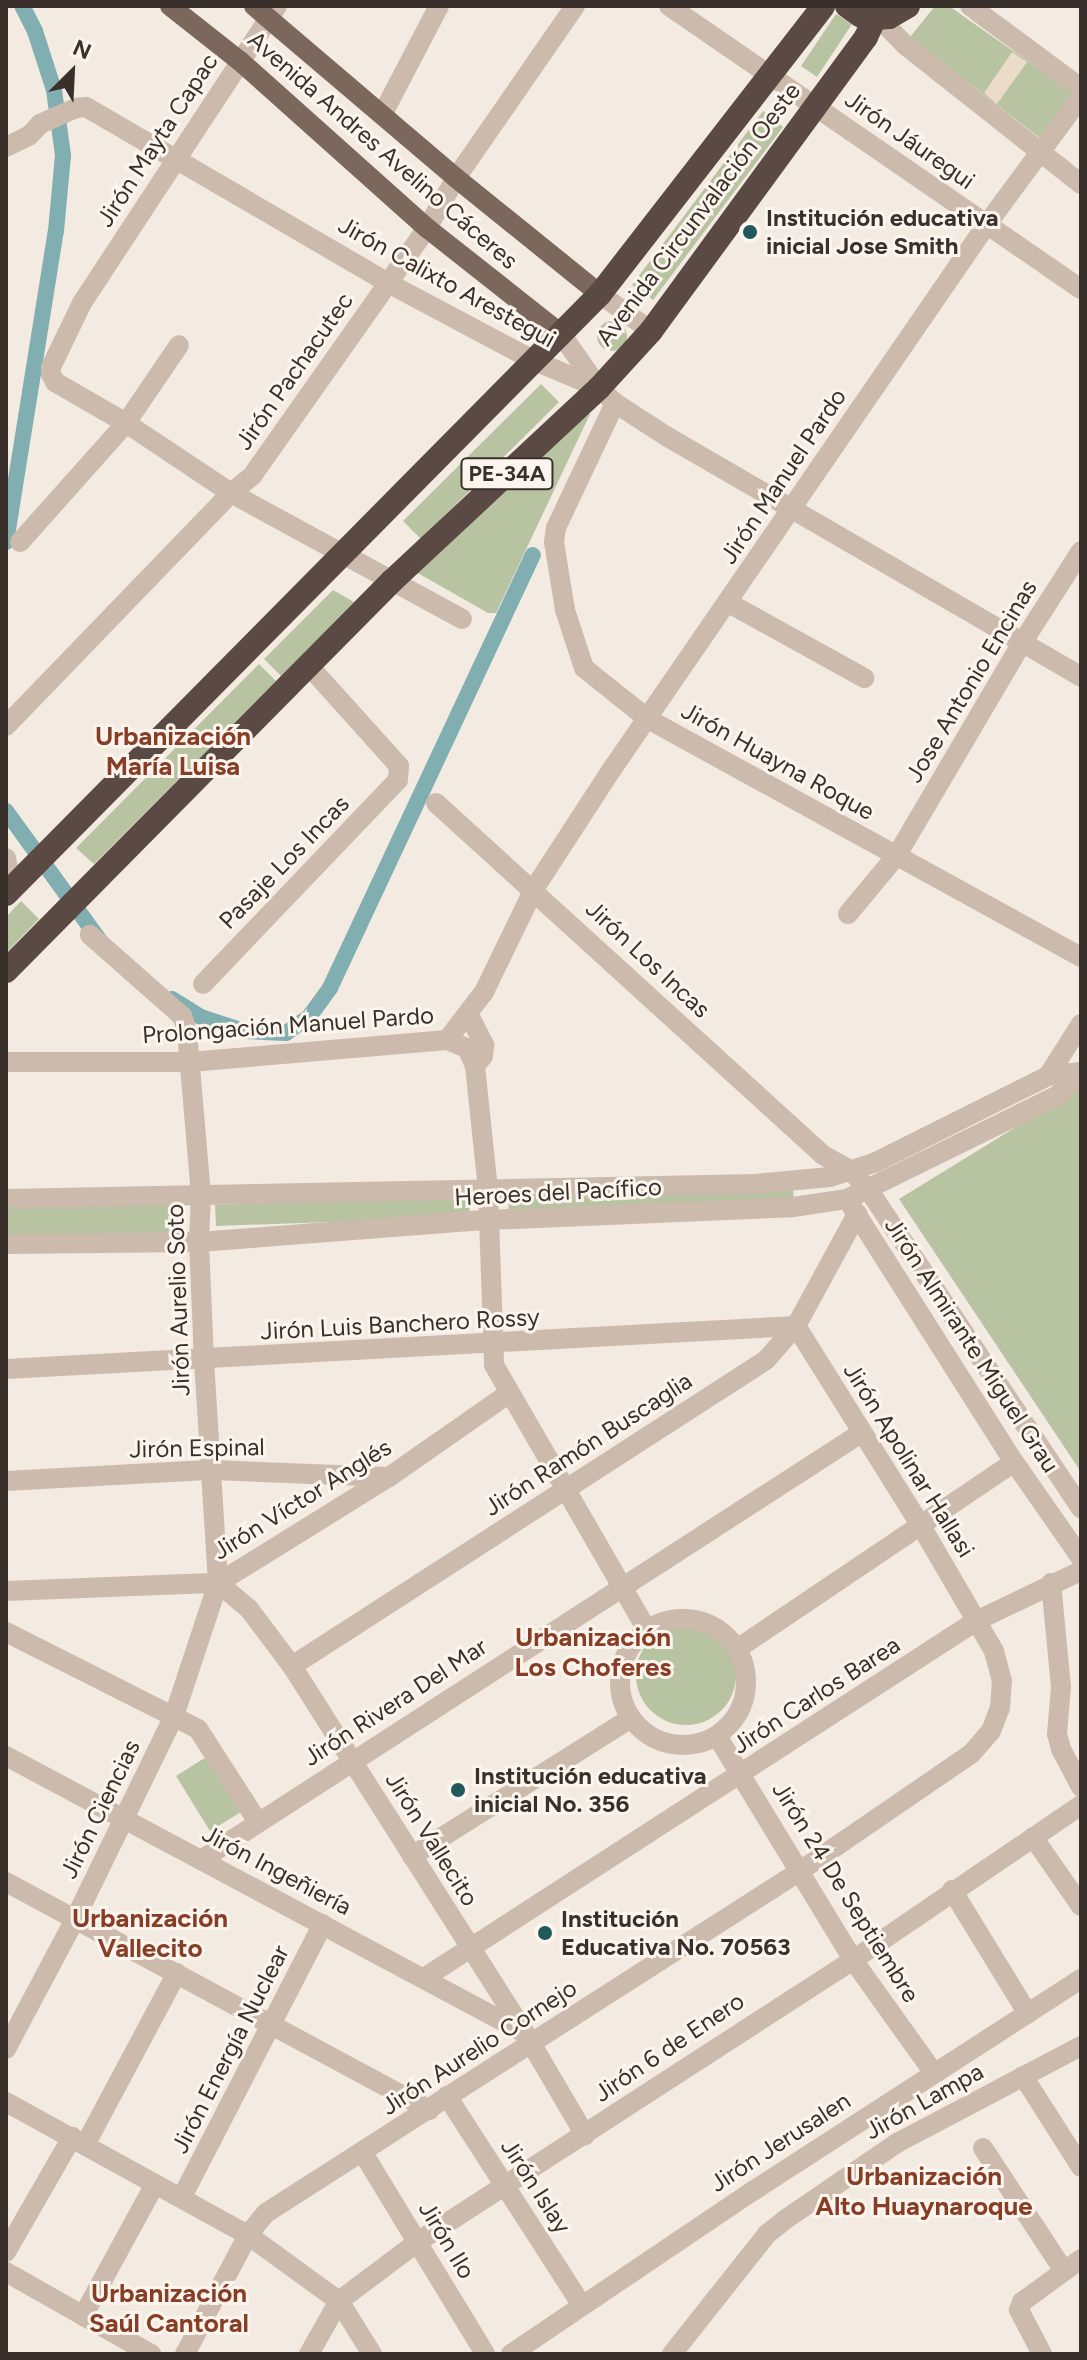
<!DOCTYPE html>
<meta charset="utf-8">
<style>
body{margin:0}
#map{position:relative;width:1087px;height:2360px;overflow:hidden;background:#f3ebe1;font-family:Figtree,sans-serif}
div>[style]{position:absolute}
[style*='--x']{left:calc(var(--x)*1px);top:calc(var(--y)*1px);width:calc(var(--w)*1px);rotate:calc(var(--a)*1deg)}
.green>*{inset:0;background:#b7c3a1}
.round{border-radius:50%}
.plaza>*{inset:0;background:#ebdcc9}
.canal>*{height:16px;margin:-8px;padding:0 8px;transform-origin:8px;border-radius:8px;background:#81aeb0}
.minor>*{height:20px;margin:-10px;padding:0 10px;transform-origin:10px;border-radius:10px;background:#ccbbad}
.minor>.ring{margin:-10px;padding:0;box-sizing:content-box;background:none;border:20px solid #ccbbad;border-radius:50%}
.major>*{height:20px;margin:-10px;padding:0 10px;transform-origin:10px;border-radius:10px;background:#7c675d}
.highway>*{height:24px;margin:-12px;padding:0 12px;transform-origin:12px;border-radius:12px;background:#5b4a43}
.dots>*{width:22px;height:22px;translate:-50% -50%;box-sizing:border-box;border:4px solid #fbf5ee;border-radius:50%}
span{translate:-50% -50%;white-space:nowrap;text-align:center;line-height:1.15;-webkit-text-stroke:6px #fbf5ee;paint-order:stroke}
.shield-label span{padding:2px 6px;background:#fbf5ee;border:2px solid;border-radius:6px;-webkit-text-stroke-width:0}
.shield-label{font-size:22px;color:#3a302b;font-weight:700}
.street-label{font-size:24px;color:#3a302b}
.poi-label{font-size:24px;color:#3a302b;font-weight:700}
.left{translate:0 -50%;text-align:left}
.neighbourhood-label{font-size:26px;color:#883d26;font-weight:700}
.frame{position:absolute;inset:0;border:8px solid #3a302b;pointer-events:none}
.north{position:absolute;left:32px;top:32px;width:80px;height:80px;-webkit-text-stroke:6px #fbf5ee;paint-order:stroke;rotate:24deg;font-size:22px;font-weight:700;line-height:32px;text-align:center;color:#3a302b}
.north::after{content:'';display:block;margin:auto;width:28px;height:36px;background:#3a302b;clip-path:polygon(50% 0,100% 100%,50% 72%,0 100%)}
</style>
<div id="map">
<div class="green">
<i style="clip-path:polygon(935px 6px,949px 6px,1077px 96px,1045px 142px,910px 37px)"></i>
<i style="clip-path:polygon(836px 14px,852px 24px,817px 77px,801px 66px)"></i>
<i style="clip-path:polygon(763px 111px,783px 127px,653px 300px,632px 285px)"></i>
<i class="round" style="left:597px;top:321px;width:30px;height:30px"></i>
<i style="clip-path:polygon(541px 384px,559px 402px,421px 539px,403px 521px)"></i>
<i style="clip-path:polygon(584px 411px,590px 414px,496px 613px,488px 613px,416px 572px)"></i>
<i style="clip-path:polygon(333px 590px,354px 602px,281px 676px,264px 659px)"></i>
<i style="clip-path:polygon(259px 664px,276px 681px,94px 864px,76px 848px)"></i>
<i style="clip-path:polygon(21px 901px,39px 919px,6px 953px,6px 917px)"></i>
<i style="clip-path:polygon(1081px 1087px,1081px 1472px,899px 1199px)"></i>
<i style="clip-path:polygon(793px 1186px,794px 1203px,509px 1214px,508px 1196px)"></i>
<i style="clip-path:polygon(469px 1196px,470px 1217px,216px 1226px,215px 1205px)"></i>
<i style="clip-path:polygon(174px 1203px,175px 1233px,6px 1237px,6px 1207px)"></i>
<i class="round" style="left:636px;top:1625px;width:100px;height:100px"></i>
<i style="clip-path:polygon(211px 1754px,246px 1809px,210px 1831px,176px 1776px)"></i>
</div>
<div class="plaza">
<i style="clip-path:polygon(1012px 52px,1027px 62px,997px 104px,984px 93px)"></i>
</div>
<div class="canal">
<i style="--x:6;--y:542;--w:315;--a:-80.9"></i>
<i style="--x:56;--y:231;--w:76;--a:-84.7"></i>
<i style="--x:63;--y:155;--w:66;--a:-97.9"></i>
<i style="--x:54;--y:90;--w:62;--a:-107.9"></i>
<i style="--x:35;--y:31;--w:28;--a:-117"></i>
<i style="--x:6;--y:811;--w:162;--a:54.1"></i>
<i style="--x:172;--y:999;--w:34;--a:32"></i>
<i style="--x:201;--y:1017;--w:44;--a:18.4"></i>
<i style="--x:243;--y:1031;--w:43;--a:2.7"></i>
<i style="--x:286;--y:1033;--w:28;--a:-35"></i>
<i style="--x:309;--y:1017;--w:36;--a:-54"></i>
<i style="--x:330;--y:988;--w:478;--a:-64.9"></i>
</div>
<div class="minor">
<i style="--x:277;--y:6;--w:355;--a:123.3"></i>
<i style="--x:82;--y:303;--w:71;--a:115.8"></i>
<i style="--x:51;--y:367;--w:7;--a:90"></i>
<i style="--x:51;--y:374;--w:9;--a:63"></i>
<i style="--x:55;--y:382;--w:82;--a:30"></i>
<i style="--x:126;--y:423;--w:126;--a:33.7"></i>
<i style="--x:231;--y:493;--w:263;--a:28.6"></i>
<i style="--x:669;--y:6;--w:500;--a:34.5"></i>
<i style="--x:970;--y:6;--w:138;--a:36.5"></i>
<i style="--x:879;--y:18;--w:37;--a:46"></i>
<i style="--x:905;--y:45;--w:224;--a:38.3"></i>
<i style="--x:382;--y:115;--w:123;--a:-62.4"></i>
<i style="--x:6;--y:147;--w:25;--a:-26"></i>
<i style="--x:29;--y:136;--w:16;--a:-47"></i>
<i style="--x:40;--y:124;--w:39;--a:-24"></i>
<i style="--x:76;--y:108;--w:10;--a:-6"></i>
<i style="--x:86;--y:107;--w:350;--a:30.2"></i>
<i style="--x:388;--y:283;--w:166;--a:28"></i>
<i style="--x:535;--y:361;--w:69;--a:22.9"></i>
<i style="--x:599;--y:388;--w:22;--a:43"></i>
<i style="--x:615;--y:403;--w:61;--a:32.9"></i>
<i style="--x:666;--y:436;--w:480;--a:30.1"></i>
<i style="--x:600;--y:294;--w:63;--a:36"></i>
<i style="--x:561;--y:334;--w:66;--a:54.9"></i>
<i style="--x:615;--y:403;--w:138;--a:115.3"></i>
<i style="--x:556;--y:528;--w:14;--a:98"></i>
<i style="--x:554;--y:542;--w:69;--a:80.8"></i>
<i style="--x:565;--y:610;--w:61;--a:71.9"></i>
<i style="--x:584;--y:668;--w:82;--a:38.6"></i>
<i style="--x:648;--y:719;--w:494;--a:28.8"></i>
<i style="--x:20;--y:542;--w:159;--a:-48.3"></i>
<i style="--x:126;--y:423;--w:94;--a:-55.8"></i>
<i style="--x:727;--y:602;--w:157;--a:29"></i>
<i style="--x:6;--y:726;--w:324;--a:-46"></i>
<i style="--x:231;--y:493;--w:27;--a:-39"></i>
<i style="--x:252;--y:476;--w:304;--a:-54.8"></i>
<i style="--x:427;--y:228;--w:58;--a:-59.9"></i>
<i style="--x:456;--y:178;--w:209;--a:-55.3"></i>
<i style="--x:436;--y:803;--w:523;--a:42.29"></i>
<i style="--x:823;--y:1155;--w:31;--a:29"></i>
<i style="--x:850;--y:1170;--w:26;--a:47"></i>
<i style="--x:868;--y:1189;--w:384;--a:56.3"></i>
<i style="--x:6;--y:858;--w:31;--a:79"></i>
<i style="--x:848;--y:914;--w:77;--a:-50.3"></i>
<i style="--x:897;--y:855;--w:246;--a:-59.5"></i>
<i style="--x:1022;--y:643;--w:109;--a:-57.3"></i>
<i style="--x:203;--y:984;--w:282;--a:-46.3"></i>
<i style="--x:398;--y:780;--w:14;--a:-86"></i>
<i style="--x:399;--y:766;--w:136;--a:-132"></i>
<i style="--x:469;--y:1015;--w:34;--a:63"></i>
<i style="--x:484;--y:1045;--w:11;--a:95"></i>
<i style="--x:483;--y:1056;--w:13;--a:129"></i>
<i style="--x:447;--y:1040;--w:22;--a:22"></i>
<i style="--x:467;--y:1048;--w:20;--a:66"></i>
<i style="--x:475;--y:1066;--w:125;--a:84"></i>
<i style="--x:488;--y:1190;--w:175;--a:88"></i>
<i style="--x:494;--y:1365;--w:306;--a:60"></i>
<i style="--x:6;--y:1062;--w:184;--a:0"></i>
<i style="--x:190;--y:1062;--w:258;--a:-4.9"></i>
<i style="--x:447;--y:1040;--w:61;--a:-52.4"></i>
<i style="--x:484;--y:992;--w:114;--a:-64.1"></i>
<i style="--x:534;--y:889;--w:140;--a:-57"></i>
<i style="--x:610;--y:772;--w:665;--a:-55.47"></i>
<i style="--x:987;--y:224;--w:158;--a:-53.5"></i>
<i style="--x:1048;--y:1076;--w:62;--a:-57.6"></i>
<i style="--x:6;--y:1199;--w:749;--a:-1.15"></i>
<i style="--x:755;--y:1184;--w:75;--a:-5.3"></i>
<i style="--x:830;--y:1177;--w:46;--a:-17.7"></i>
<i style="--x:874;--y:1163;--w:195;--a:-26.6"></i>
<i style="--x:1048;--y:1076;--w:33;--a:-7"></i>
<i style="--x:852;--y:1207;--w:302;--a:57.6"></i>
<i style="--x:1014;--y:1462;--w:117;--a:55.1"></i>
<i style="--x:6;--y:1244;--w:193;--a:-0.6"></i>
<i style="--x:199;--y:1242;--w:289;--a:-4.4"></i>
<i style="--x:487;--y:1220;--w:306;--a:-2.4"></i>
<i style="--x:793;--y:1207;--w:55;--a:-8.4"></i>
<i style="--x:847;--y:1199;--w:235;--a:-26.2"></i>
<i style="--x:1058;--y:1095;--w:30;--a:-40"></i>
<i style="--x:6;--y:1369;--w:791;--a:-3.12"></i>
<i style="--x:6;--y:1481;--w:206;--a:-3.1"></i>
<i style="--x:212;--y:1470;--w:177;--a:2.3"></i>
<i style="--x:218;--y:1583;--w:40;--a:40"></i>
<i style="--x:249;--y:1609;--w:71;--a:53"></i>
<i style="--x:292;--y:1666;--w:446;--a:57.6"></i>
<i style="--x:531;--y:2043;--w:107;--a:59.6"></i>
<i style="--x:1051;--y:1583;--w:104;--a:84.5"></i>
<i style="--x:1061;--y:1687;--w:47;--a:94.9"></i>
<i style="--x:1057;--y:1734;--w:16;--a:75"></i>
<i style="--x:1061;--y:1749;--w:43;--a:62.2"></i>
<i style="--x:6;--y:1591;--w:212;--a:-2.2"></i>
<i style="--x:218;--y:1583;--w:201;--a:-31.8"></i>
<i style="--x:389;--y:1477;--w:145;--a:-34.9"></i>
<i class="ring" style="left:620px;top:1619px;width:106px;height:106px"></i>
<i style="--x:6;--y:1632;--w:215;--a:26.8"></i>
<i style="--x:198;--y:1729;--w:111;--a:57.2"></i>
<i style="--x:737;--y:1649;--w:334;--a:-34"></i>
<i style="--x:292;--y:1666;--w:564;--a:-32.85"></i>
<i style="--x:766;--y:1360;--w:45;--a:-48.6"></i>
<i style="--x:796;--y:1326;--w:128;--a:-61.4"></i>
<i style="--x:717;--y:1736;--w:262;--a:58.7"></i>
<i style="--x:853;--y:1960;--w:139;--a:54.4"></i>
<i style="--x:6;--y:1756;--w:584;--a:28.1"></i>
<i style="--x:1033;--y:1837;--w:84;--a:55.2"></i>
<i style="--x:412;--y:1856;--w:259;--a:-32.2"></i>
<i style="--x:201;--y:1860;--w:786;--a:-32.9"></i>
<i style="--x:6;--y:1882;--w:481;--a:28.3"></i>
<i style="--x:952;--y:1890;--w:145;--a:58.5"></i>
<i style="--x:424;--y:1978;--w:657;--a:-32.89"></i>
<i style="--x:976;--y:1621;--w:116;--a:-25.5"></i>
<i style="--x:6;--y:2049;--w:147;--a:-62"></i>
<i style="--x:75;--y:1919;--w:226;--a:-64"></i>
<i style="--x:174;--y:1716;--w:140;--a:-71.7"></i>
<i style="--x:218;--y:1583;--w:222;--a:-93.6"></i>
<i style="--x:204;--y:1361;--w:119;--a:-92.4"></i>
<i style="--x:199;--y:1242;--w:47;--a:-87.6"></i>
<i style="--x:201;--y:1195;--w:165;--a:-94.9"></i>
<i style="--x:187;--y:1031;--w:16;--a:-108"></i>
<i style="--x:182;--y:1016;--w:123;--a:-138.6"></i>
<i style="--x:1023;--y:2076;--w:108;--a:57.5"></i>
<i style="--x:447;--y:2096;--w:247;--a:57.2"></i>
<i style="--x:6;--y:2102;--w:276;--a:28.8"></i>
<i style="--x:248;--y:2235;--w:112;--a:36"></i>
<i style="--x:339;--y:2301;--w:62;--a:58.1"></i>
<i style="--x:85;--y:2145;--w:195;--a:-61.9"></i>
<i style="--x:983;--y:2148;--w:147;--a:56.6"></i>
<i style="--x:363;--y:2153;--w:235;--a:58.7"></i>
<i style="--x:182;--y:2197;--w:307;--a:-62.7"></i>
<i style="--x:6;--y:2252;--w:133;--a:-60.1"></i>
<i style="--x:6;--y:2272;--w:167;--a:29.5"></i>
<i style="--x:83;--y:2316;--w:150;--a:-61.4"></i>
<i style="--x:185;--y:2354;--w:135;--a:-62.1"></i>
<i style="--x:248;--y:2235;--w:28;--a:-51"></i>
<i style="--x:266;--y:2213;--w:634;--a:-32.64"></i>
<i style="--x:800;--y:1871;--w:207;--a:-34.4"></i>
<i style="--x:971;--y:1754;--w:30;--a:-49"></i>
<i style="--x:991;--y:1731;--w:25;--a:-69"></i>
<i style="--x:1000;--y:1708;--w:27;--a:-86"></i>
<i style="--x:1002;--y:1681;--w:31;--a:-105"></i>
<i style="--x:994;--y:1651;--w:145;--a:-120.3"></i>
<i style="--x:921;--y:1526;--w:236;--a:-122"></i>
<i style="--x:309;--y:2354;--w:61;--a:-60.5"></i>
<i style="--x:339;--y:2301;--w:100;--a:-36.9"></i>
<i style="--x:419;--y:2241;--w:517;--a:-32.92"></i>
<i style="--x:853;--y:1960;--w:276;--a:-34.2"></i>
<i style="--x:511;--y:2354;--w:292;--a:-34"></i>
<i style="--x:753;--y:2191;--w:391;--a:-32.9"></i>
<i style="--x:672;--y:2354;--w:153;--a:-51.6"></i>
<i style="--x:767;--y:2234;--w:24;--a:-38"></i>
<i style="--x:786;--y:2219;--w:135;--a:-34.4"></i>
<i style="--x:897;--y:2143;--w:208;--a:-27.8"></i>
<i style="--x:1042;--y:2354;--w:50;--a:-117.6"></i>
<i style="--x:1019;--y:2310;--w:9;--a:-69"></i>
<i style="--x:1022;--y:2302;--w:73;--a:-36.1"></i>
</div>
<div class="major">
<i style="--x:170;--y:6;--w:89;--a:38.2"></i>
<i style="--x:240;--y:61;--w:251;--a:41.8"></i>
<i style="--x:427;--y:228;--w:171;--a:38.3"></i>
<i style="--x:254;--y:6;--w:265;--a:40.4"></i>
<i style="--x:456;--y:178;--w:185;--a:38.9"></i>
</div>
<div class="highway">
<i style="--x:847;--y:6;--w:16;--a:35"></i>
<i style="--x:860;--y:15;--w:15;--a:11"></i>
<i style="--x:875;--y:18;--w:14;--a:-4"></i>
<i style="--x:889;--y:17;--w:22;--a:-30"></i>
<i style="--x:6;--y:894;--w:844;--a:-45.29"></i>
<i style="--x:600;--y:294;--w:364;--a:-52.2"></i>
<i style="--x:6;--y:971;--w:549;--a:-45.3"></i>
<i style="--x:392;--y:581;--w:283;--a:-43"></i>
<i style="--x:599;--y:388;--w:77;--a:-47.6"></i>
<i style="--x:651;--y:331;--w:364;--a:-53.8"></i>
<i style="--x:866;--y:37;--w:21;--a:-65"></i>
</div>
<div class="dots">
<i style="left:750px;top:232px;background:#21585c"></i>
<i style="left:458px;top:1790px;background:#21585c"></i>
<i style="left:545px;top:1933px;background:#21585c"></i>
</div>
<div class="shield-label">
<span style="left:507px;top:474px">PE-34A</span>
</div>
<div class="street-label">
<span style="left:157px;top:140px;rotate:-57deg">Jirón Mayta Capac</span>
<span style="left:910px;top:140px;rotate:35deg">Jirón Jáuregui</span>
<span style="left:383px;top:150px;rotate:41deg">Avenida Andres Avelino Cáceres</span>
<span style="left:698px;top:214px;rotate:-53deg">Avenida Circunvalación Oeste</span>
<span style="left:447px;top:282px;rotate:29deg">Jirón Calixto Arestegui</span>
<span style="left:294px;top:371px;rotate:-55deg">Jirón Pachacutec</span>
<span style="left:783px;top:476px;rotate:-56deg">Jirón Manuel Pardo</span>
<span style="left:971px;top:681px;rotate:-59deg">Jose Antonio Encinas</span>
<span style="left:778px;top:761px;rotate:29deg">Jirón Huayna Roque</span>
<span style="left:284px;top:862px;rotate:-46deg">Pasaje Los Incas</span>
<span style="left:648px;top:959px;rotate:43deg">Jirón Los Incas</span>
<span style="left:288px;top:1025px;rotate:-4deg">Prolongación Manuel Pardo</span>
<span style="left:558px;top:1192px;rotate:-3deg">Heroes del Pacífico</span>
<span style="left:178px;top:1300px;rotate:-92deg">Jirón Aurelio Soto</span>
<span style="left:400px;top:1324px;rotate:-3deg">Jirón Luis Banchero Rossy</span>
<span style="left:972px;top:1345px;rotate:57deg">Jirón Almirante Miguel Grau</span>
<span style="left:588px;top:1444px;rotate:-33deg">Jirón Ramón Buscaglia</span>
<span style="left:197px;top:1448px;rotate:-1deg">Jirón Espinal</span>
<span style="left:909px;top:1460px;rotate:58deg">Jirón Apolinar Hallasi</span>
<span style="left:302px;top:1499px;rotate:-32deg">Jirón Víctor Anglés</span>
<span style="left:816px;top:1695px;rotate:-33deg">Jirón Carlos Barea</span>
<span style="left:395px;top:1702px;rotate:-33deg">Jirón Rivera Del Mar</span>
<span style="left:100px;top:1809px;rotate:-64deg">Jirón Ciencias</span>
<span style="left:432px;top:1839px;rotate:58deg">Jirón Vallecito</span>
<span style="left:277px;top:1870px;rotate:28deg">Jirón Ingeñiería</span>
<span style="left:846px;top:1892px;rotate:58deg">Jirón 24 De Septiembre</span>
<span style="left:479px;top:2047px;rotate:-33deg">Jirón Aurelio Cornejo</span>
<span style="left:669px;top:2047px;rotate:-34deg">Jirón 6 de Enero</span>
<span style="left:230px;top:2049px;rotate:-63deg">Jirón Energía Nuclear</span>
<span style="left:924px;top:2101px;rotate:-29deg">Jirón Lampa</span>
<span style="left:780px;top:2142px;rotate:-33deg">Jirón Jerusalen</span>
<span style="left:536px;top:2186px;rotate:57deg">Jirón Islay</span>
<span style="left:447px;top:2240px;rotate:59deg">Jirón Ilo</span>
</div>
<div class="poi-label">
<span class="left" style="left:766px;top:232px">Institución educativa<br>inicial Jose Smith</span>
<span class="left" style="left:474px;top:1790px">Institución educativa<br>inicial No. 356</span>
<span class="left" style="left:561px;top:1933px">Institución<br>Educativa No. 70563</span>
</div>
<div class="neighbourhood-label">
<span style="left:173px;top:752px">Urbanización<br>María Luisa</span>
<span style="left:593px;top:1653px">Urbanización<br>Los Choferes</span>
<span style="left:150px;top:1934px">Urbanización<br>Vallecito</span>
<span style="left:924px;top:2192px">Urbanización<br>Alto Huaynaroque</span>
<span style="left:169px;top:2309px">Urbanización<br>Saúl Cantoral</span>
</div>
<div class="frame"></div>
<div class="north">N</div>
</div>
